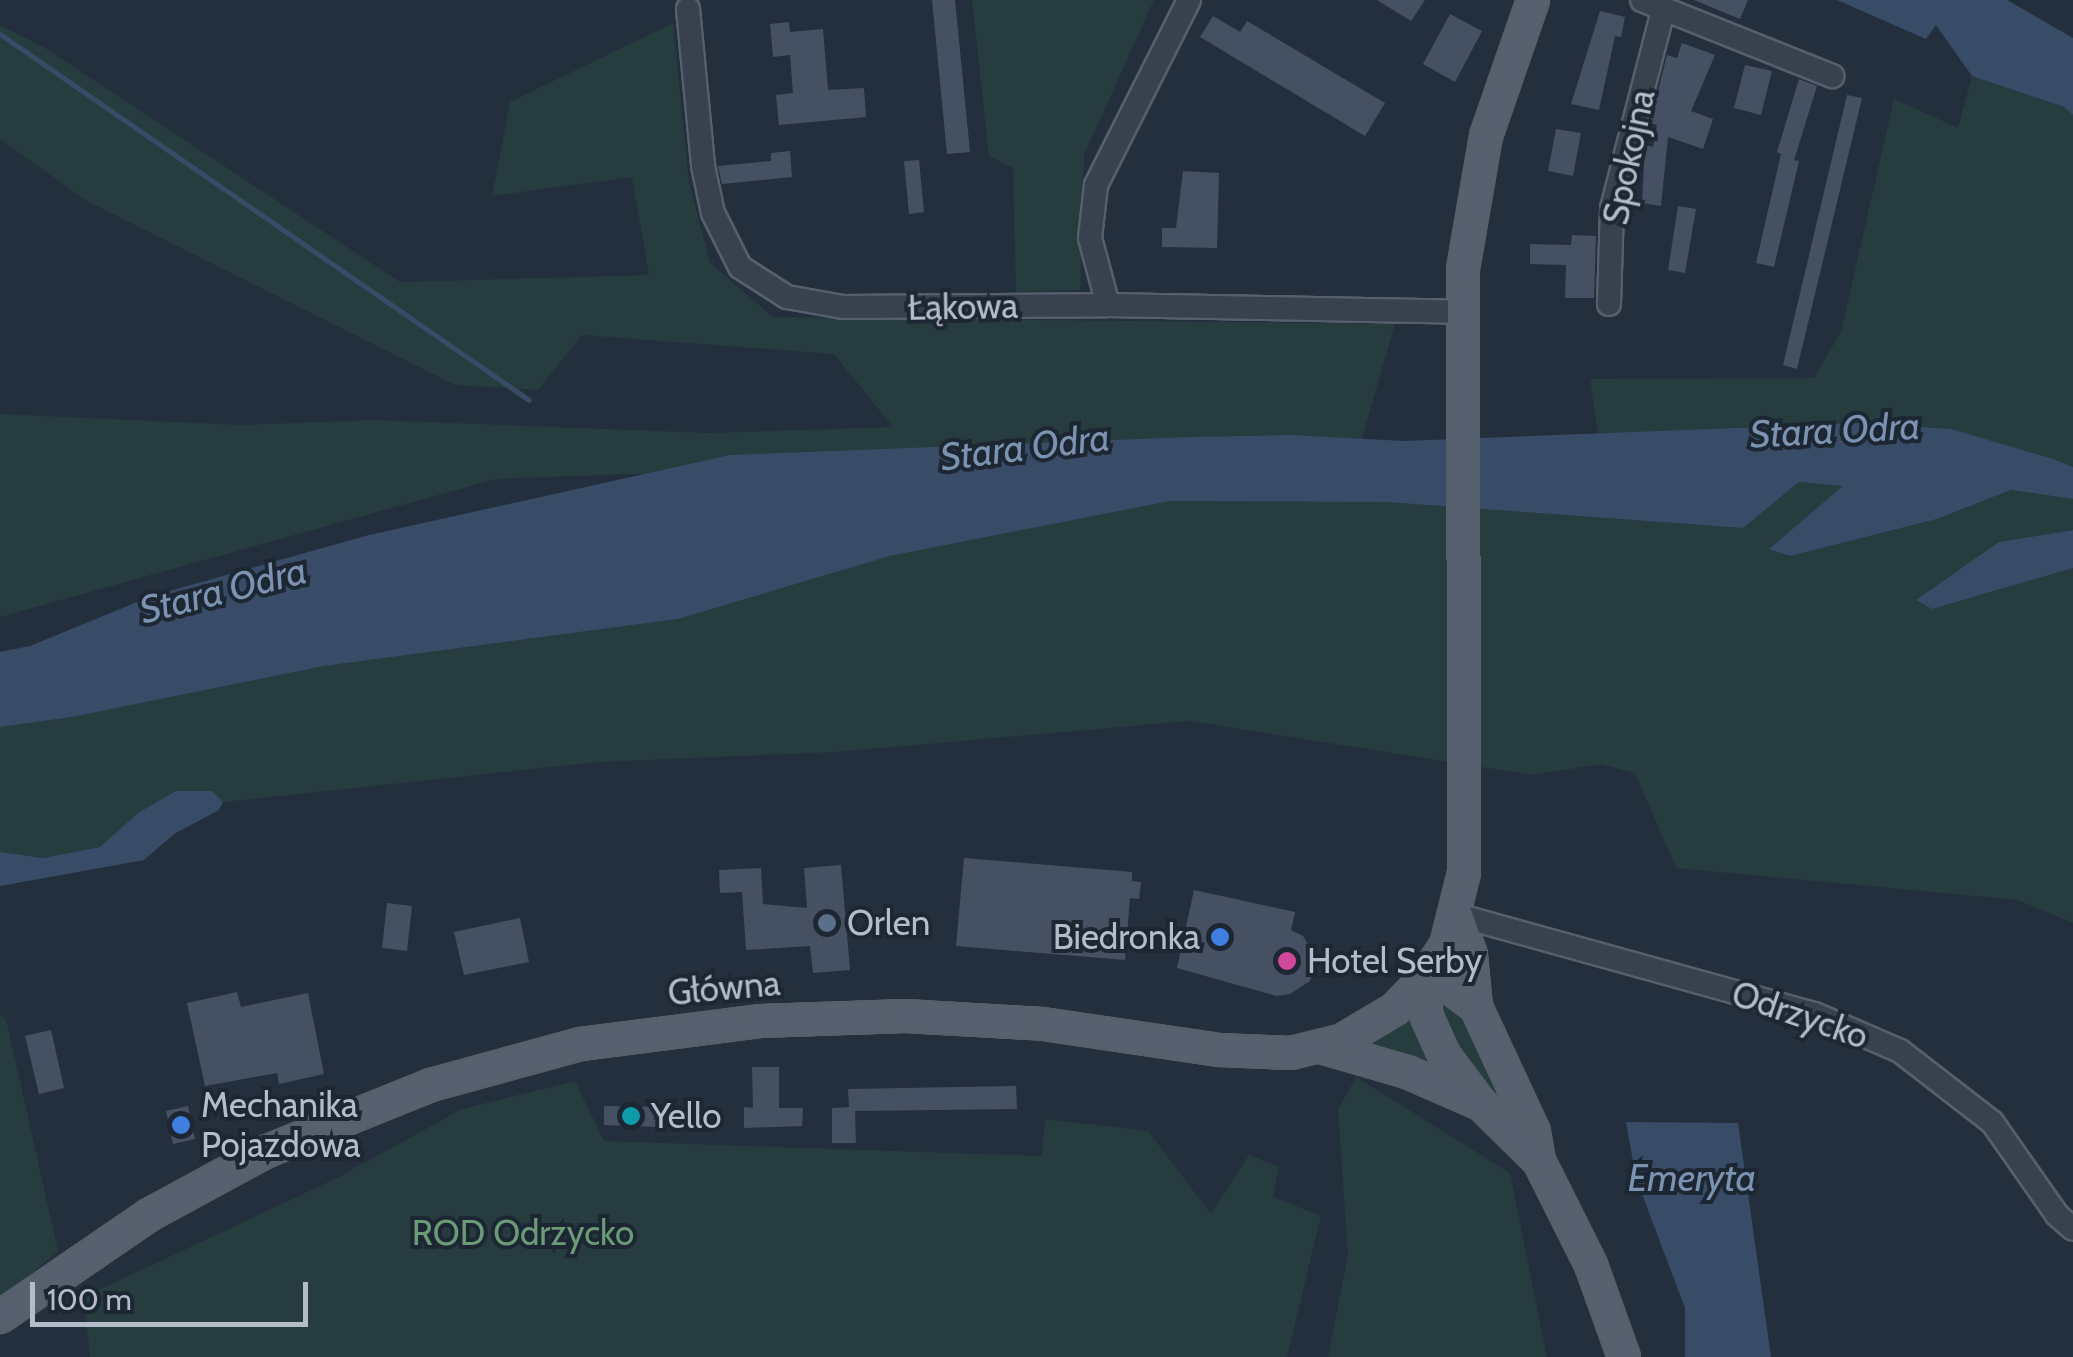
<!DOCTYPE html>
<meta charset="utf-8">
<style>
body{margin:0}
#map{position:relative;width:2073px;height:1357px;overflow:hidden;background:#242f3e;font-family:Cabin,sans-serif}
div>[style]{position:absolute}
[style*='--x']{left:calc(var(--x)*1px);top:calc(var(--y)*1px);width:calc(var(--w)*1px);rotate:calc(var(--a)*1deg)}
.green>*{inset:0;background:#263c3f}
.water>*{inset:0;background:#394c67}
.stream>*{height:5px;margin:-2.5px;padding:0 2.5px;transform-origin:2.5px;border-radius:2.5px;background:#394c67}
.building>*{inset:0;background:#455162}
.roads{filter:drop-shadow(2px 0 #565f6c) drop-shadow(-2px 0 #565f6c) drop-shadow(0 2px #565f6c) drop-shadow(0 -2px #565f6c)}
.minor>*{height:22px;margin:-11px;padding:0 11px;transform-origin:11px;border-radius:11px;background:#38414e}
.major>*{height:30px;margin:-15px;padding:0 15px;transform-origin:15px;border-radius:15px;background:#56606e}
.dots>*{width:28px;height:28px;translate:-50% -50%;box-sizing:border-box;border:5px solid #1d2633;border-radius:50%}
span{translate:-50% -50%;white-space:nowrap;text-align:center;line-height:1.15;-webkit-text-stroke:8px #1d2633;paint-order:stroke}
.street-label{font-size:35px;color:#b4bcc9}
.poi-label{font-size:35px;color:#b4bcc9}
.left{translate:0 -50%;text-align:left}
.right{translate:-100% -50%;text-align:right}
.park-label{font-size:35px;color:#6b9a76}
.water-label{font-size:38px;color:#7c92b1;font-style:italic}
.scale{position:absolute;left:30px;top:1282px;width:278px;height:45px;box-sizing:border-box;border:5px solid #b4bcc9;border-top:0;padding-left:12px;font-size:30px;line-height:35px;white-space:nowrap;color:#b4bcc9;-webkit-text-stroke:8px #1d2633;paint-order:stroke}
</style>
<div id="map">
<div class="green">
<i style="clip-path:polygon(972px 0,1154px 0,1084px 155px,1080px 290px,1016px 292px,1013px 168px,989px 156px)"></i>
<i style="clip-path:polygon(673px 23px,689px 182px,710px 263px,773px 317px,1395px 324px,1359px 448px,496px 479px,0 617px,0 414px,241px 425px,375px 420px,710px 433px,893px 427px,834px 354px,582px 335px,538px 390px,455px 385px,85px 200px,0 139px,0 25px,45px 48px,400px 282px,649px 275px,632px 177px,492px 196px,510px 102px)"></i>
<i style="clip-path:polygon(1972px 76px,2064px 107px,2073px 115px,2073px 467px,1860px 423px,1598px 434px,1590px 379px,1814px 378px,1841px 332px,1894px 99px,1958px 128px)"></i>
<i style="clip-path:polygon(1799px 482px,1844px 486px,1770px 548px,1790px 556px,1937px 519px,2011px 490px,2073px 499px,2073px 530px,1999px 542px,1932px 609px,2073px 568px,2073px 923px,2018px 900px,1676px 868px,1635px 773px,1601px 764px,1533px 775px,1189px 721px,836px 752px,598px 762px,223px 802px,211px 791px,138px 813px,100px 847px,43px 858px,0 852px,0 727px,72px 717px,324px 666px,678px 619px,890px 556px,1170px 501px,1386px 502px,1743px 528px)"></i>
<i style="clip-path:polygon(1437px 993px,1456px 1001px,1525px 1141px,1443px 1032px)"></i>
<i style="clip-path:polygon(0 1015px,6px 1019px,58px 1251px,0 1301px)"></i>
<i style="clip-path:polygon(1415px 1015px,1454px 1084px,1359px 1050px)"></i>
<i style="clip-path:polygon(1356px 1077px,1510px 1173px,1547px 1357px,1328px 1357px,1348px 1256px,1338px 1110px)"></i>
<i style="clip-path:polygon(575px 1081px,604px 1141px,1042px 1156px,1045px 1119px,1148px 1131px,1211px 1214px,1249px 1155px,1279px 1167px,1273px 1197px,1321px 1216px,1287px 1357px,90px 1357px,84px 1297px,337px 1178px,462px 1109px)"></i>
</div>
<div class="water">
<i style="clip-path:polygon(1837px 0,2007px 0,2073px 38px,2073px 115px,2064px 107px,1972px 76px,1936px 25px,1926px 39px)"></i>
<i style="clip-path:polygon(1860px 423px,1951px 429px,2053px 459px,2073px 467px,2073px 499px,2011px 490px,1937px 519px,1790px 556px,1769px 549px,1843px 486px,1799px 482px,1743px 528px,1386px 502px,1170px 501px,890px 556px,678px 619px,324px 666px,72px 717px,0 727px,0 652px,30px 646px,152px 596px,369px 535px,730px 455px,1190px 437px,1291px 435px,1404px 441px)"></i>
<i style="clip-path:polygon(2073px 530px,2073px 568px,1932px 609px,1916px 600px,1999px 542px)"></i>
<i style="clip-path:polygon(176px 791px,212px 791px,223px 802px,219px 810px,174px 834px,144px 860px,0 886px,0 852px,43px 858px,100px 847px,138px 813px)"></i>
<i style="clip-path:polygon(1626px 1122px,1738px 1123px,1771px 1357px,1685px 1357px,1685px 1308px,1636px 1178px)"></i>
</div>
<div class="stream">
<i style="--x:0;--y:34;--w:643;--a:34.68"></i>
</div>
<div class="building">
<i style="clip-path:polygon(932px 0,955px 0,970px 152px,947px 154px)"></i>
<i style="clip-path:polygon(1377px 0,1425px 0,1411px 21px)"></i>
<i style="clip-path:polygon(1694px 0,1748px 0,1740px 19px)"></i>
<i style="clip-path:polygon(1600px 11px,1625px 17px,1621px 37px,1615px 36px,1599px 110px,1571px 104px)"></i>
<i style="clip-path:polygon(1450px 14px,1482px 31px,1455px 82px,1423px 64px)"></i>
<i style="clip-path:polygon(1213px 16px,1240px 32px,1247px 21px,1385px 103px,1365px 136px,1200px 37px)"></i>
<i style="clip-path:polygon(789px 22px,790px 32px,823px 29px,828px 90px,864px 88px,866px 117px,779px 125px,776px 95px,793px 93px,790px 55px,773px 57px,770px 24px)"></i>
<i style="clip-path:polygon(1682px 43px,1715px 55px,1691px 111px,1713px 119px,1703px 149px,1668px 137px,1661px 206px,1642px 203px,1645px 145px,1653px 147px,1657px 125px,1650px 123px,1667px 55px,1677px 58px)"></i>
<i style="clip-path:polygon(1745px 65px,1772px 71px,1761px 115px,1734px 108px)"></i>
<i style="clip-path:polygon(1799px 79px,1817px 86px,1794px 160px,1799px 161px,1774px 267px,1756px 263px,1781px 154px,1777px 152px)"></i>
<i style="clip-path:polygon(1847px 95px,1862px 98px,1797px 369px,1783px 365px)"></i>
<i style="clip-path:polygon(1556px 129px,1581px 133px,1573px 176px,1548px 171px)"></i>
<i style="clip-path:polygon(790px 151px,792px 177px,722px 184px,718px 166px,771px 161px,771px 153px)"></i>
<i style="clip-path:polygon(919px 160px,924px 212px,909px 214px,904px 161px)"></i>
<i style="clip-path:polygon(1183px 171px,1219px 173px,1217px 248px,1162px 247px,1162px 228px,1176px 228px)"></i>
<i style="clip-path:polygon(1678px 206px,1696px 209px,1685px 273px,1668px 270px)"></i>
<i style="clip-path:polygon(1572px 235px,1596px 236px,1594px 298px,1565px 298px,1566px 265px,1530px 264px,1530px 244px,1571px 245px)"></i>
<i style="clip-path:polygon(964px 858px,1132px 872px,1132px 881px,1141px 882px,1139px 899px,1130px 898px,1125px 960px,956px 946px)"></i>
<i style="clip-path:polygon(841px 865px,850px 970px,813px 973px,810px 946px,746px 950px,742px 892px,720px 893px,719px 870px,761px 868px,763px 904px,807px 908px,804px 868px)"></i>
<i style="clip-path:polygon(1194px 890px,1295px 912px,1291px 930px,1303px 936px,1316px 958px,1310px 981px,1290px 994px,1276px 996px,1177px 968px)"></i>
<i style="clip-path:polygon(387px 903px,412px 906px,407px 951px,382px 948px)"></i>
<i style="clip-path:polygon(520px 918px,529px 962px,464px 975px,454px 932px)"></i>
<i style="clip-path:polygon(237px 992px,241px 1007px,308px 993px,324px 1074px,279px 1084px,277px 1073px,205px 1086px,187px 1003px)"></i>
<i style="clip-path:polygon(51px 1030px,64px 1088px,39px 1094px,25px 1036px)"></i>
<i style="clip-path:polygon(752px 1067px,779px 1067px,779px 1108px,803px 1108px,802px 1126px,744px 1128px,744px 1107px,753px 1108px)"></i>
<i style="clip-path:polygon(1016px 1086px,1017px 1109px,855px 1111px,856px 1143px,832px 1143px,832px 1108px,849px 1107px,848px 1089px)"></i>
<i style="clip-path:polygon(188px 1106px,195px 1139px,173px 1144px,166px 1111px)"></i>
<i style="clip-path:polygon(604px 1106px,658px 1107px,658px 1127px,604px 1125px)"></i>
</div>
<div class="roads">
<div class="minor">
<i style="--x:1642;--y:0;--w:205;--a:21.8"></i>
<i style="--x:688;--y:9;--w:158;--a:84.5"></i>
<i style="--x:703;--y:166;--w:48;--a:78"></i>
<i style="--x:713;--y:213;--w:60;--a:63.4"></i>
<i style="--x:740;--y:267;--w:56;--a:32.6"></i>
<i style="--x:787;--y:297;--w:57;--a:10.1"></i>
<i style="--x:843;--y:307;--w:265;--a:-0.4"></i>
<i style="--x:1108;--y:305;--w:354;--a:1.1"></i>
<i style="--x:1609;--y:304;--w:96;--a:-88.2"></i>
<i style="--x:1612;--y:208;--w:203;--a:-75.5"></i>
<i style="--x:1108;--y:305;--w:69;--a:-105"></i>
<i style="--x:1090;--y:238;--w:53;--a:-83.5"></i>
<i style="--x:1096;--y:185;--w:207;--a:-63.3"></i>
<i style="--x:1457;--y:915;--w:371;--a:15.5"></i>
<i style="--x:1815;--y:1014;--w:93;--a:23.5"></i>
<i style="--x:1900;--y:1051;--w:116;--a:37.7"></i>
<i style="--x:1992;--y:1122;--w:113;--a:55"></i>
<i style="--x:2057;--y:1215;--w:21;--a:41"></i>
</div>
<div class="major">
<i style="--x:1457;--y:915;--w:42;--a:70.7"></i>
<i style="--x:1471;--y:955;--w:52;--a:84.5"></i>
<i style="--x:1423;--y:980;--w:26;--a:13"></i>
<i style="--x:1448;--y:986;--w:35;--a:37"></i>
<i style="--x:1476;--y:1007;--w:138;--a:65.1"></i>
<i style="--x:1534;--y:1132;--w:29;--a:80"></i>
<i style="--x:1539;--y:1161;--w:116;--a:63.4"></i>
<i style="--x:1591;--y:1265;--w:98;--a:70.3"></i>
<i style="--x:1423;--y:980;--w:37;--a:84"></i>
<i style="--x:1427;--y:1017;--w:42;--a:65.9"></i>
<i style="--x:1444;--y:1055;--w:60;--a:53.1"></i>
<i style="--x:1480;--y:1103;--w:83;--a:44.5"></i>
<i style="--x:1321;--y:1047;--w:90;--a:16.2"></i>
<i style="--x:1407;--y:1072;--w:77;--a:23.6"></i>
<i style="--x:0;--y:1317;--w:181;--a:-34.4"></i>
<i style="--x:149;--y:1215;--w:132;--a:-28.5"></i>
<i style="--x:265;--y:1152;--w:179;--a:-22"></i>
<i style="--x:431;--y:1085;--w:156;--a:-15.3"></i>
<i style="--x:581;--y:1044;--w:180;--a:-7.3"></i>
<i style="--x:760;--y:1021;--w:146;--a:-2"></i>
<i style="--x:906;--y:1016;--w:137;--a:3.3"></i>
<i style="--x:1043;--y:1024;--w:179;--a:8.4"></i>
<i style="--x:1220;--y:1050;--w:71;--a:2.4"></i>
<i style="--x:1291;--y:1053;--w:54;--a:-14"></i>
<i style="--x:1343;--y:1040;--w:61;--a:-30.8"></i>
<i style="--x:1395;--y:1009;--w:40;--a:-46"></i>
<i style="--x:1423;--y:980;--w:42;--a:-56.7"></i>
<i style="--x:1446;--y:945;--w:74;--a:-76"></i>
<i style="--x:1464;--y:873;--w:604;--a:-90.09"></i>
<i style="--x:1463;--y:269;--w:135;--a:-80.2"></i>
<i style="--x:1486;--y:136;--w:144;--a:-70.9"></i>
</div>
</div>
<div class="dots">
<i style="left:827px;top:923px;background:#5c6f8a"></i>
<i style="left:1220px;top:937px;background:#3f7fe0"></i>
<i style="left:1287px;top:961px;background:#d1479c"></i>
<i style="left:631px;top:1116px;background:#0f9aa8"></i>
<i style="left:181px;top:1125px;background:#3f7fe0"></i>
</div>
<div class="street-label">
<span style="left:1629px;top:157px;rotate:-78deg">Spokojna</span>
<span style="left:963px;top:307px;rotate:-1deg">Łąkowa</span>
<span style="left:724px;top:988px;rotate:-5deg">Główna</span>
<span style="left:1800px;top:1015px;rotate:19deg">Odrzycko</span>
</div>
<div class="poi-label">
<span class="left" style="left:847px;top:923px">Orlen</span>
<span class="right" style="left:1200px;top:937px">Biedronka</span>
<span class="left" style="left:1307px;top:961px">Hotel Serby</span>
<span class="left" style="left:201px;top:1125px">Mechanika<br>Pojazdowa</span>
<span class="left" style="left:651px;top:1116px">Yello</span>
</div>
<div class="park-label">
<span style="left:523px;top:1233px">ROD Odrzycko</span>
</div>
<div class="water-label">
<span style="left:1835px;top:430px;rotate:-3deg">Stara Odra</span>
<span style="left:1025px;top:447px;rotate:-7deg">Stara Odra</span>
<span style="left:223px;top:590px;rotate:-14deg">Stara Odra</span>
<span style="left:1692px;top:1178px">Emeryta</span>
</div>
<div class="scale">100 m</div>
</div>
